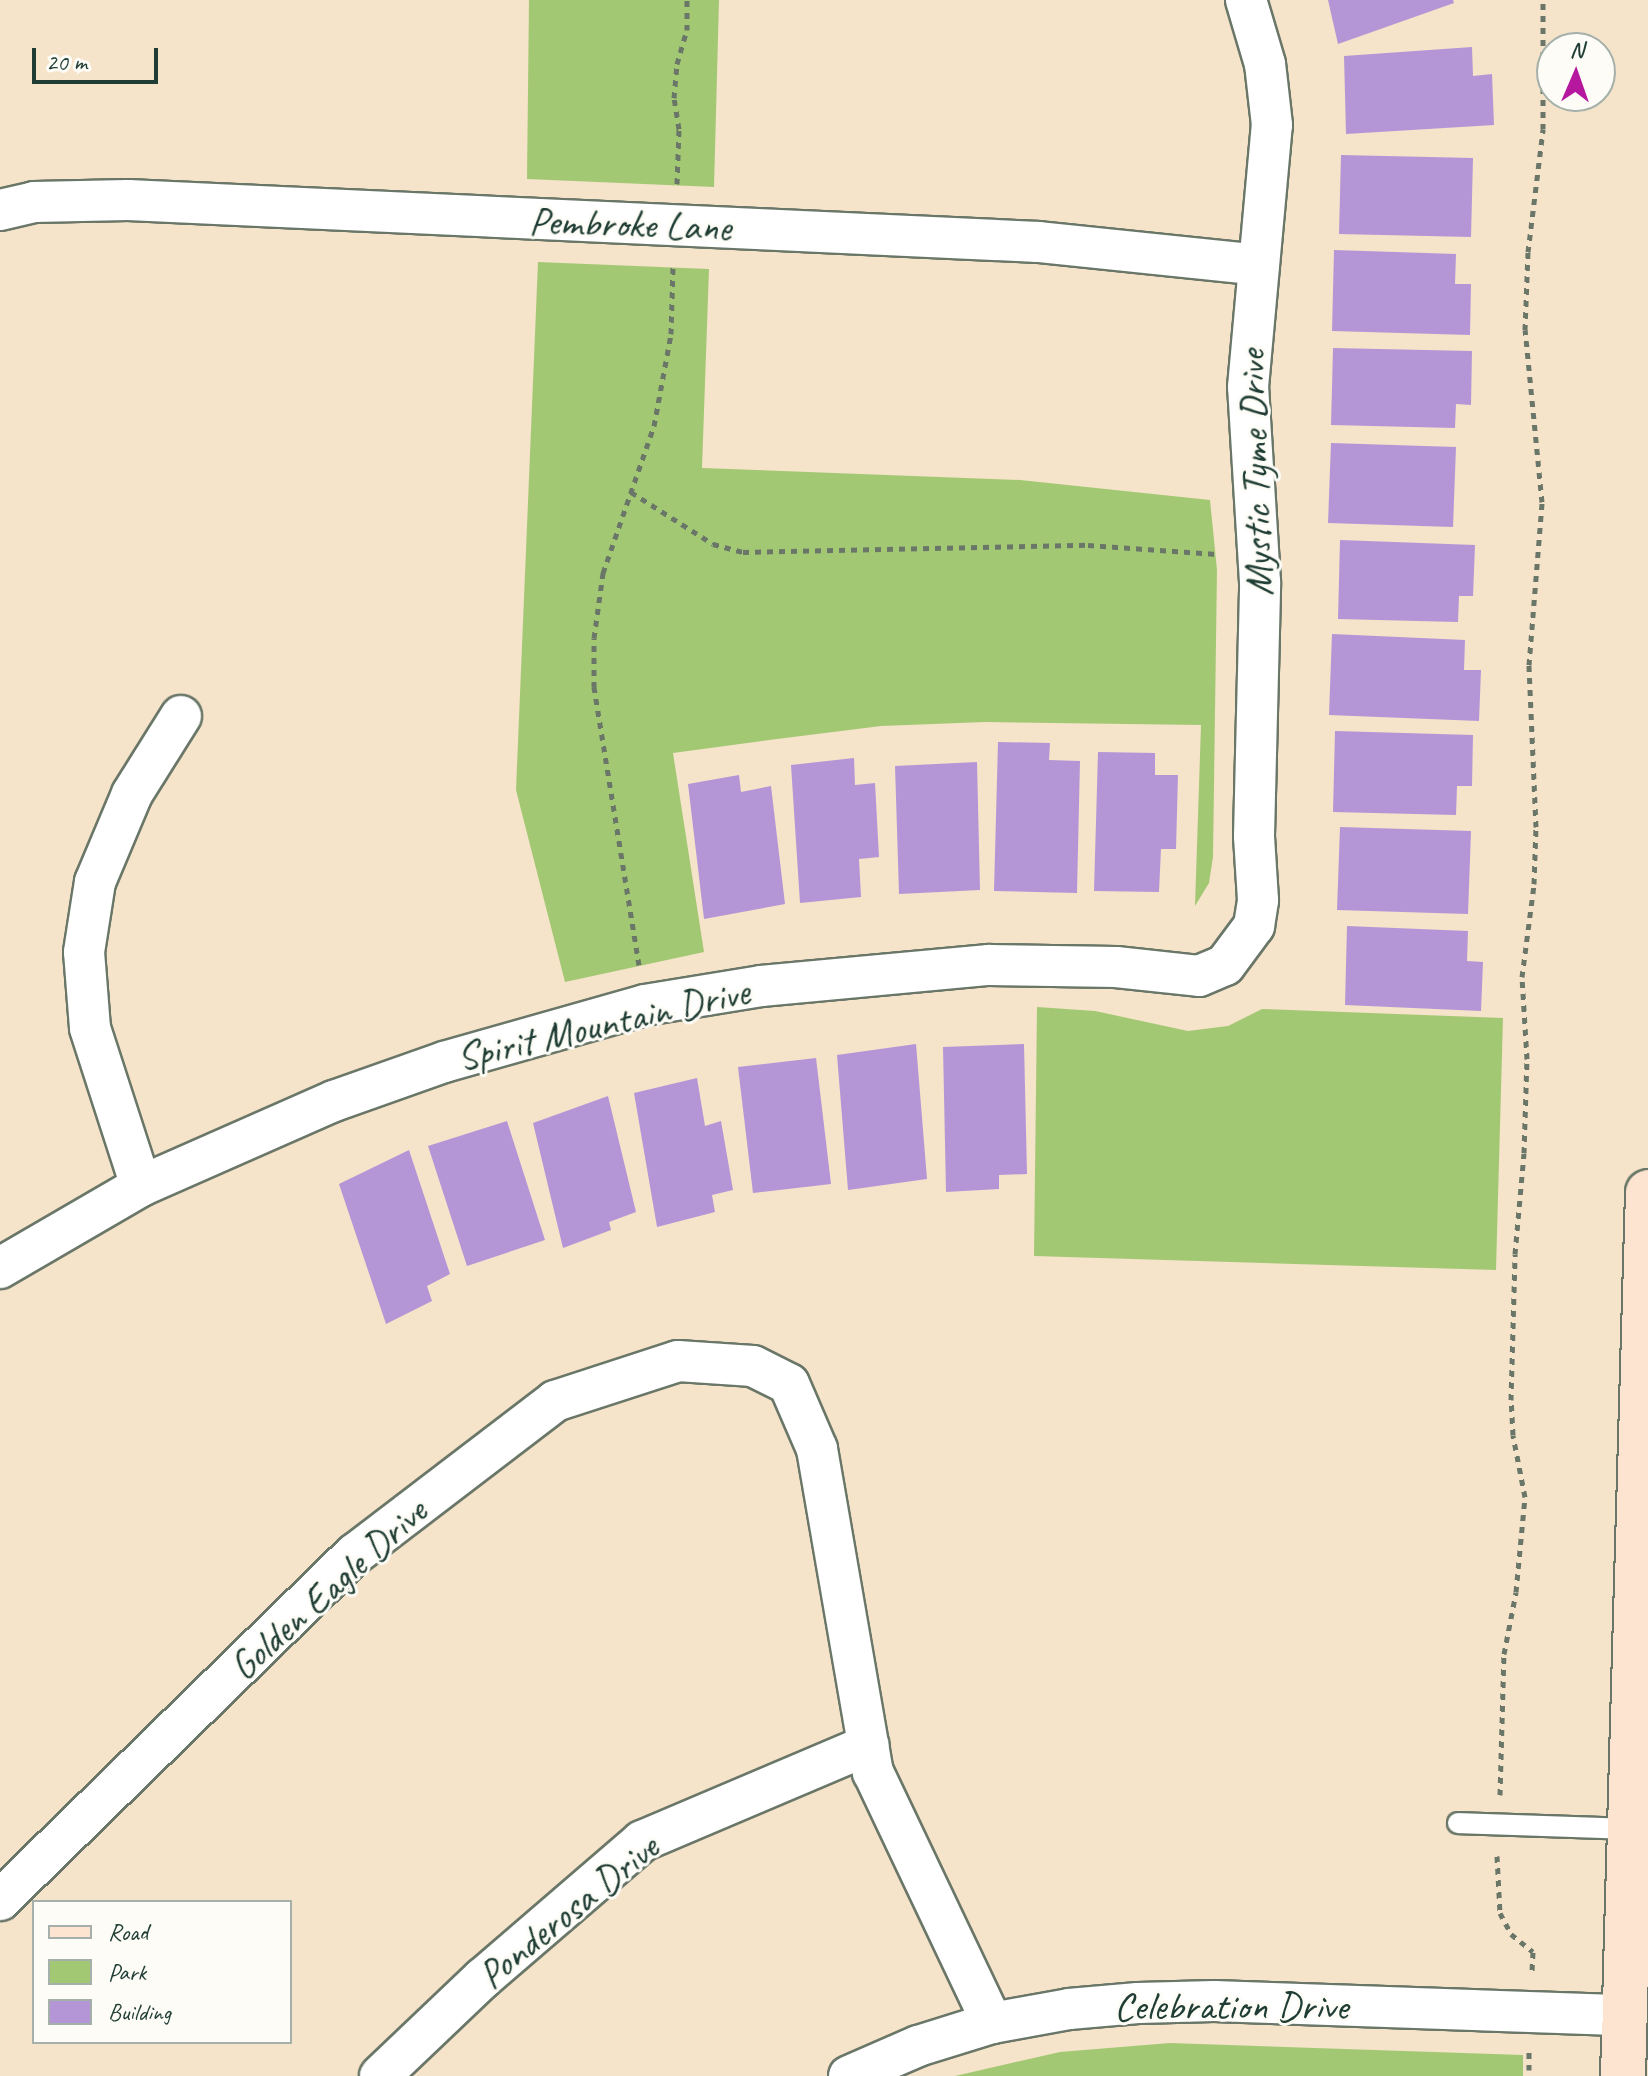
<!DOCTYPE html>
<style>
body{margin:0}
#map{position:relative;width:1648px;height:2076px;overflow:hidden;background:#f5e3ca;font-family:Caveat,sans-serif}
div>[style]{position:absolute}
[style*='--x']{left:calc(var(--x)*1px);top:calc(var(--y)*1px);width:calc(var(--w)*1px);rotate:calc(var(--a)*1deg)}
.green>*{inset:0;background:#a3c873}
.building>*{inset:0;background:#b496d7}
.path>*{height:5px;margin-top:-2.5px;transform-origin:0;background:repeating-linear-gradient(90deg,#6a7768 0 6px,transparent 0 12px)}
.roads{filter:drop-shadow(2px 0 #6a7768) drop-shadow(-2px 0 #6a7768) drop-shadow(0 2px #6a7768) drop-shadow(0 -2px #6a7768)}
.service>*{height:20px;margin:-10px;padding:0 10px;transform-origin:10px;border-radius:10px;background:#fff}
.minor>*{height:40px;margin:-20px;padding:0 20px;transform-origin:20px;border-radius:20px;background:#fff}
.secondary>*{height:44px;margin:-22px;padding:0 22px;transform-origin:22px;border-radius:22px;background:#fde4d1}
span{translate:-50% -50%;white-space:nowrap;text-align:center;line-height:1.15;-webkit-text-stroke:6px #fdfcf7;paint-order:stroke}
.street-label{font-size:40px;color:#1f3d34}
.legend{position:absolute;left:32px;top:1900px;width:260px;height:144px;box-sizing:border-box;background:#fdfcf7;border:2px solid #a4b0a9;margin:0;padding:10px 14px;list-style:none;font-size:24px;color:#1f3d34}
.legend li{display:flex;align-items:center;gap:16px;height:40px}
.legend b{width:40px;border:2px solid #a4b0a9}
.north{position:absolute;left:1536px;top:32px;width:80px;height:80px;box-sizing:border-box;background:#fdfcf7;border:2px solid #a4b0a9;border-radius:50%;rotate:2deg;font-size:22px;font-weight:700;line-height:32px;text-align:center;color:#1f3d34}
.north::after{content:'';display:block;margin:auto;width:28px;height:36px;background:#b5179e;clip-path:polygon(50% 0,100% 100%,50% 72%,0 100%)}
.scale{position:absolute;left:32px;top:48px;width:126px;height:36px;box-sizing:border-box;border:4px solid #1f3d34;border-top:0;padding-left:10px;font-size:24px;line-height:28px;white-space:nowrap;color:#1f3d34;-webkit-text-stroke:6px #fdfcf7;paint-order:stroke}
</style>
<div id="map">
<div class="green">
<i style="clip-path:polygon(529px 0,719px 0,714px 187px,527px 179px)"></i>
<i style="clip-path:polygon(538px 262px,709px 269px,702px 468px,1020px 480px,1210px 500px,1217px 570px,1213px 857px,1209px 883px,1195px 906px,1201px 725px,985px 722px,881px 726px,777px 739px,673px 753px,704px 952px,565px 982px,516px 790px)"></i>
<i style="clip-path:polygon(1037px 1007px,1095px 1011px,1188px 1031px,1228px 1026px,1262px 1009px,1503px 1018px,1496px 1270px,1034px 1256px)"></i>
<i style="clip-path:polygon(1170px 2043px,1523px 2055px,1523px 2076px,955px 2076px,1060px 2052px)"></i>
</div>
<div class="building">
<i style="clip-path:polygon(1328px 0,1453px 0,1454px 3px,1338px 44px)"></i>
<i style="clip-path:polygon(1472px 47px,1473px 76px,1492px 74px,1494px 125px,1346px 134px,1344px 56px)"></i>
<i style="clip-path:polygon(1341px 155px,1473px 158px,1471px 237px,1339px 234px)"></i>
<i style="clip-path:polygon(1334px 250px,1456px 254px,1455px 284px,1471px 284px,1470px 335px,1332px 331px)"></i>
<i style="clip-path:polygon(1333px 348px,1472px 351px,1471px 405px,1456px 404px,1455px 428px,1331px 425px)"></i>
<i style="clip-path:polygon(1331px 443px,1456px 447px,1453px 527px,1328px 523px)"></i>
<i style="clip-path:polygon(1340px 540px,1475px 545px,1473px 596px,1459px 596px,1458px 622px,1338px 619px)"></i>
<i style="clip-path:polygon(1332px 634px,1465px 640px,1464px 670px,1481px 670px,1479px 721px,1329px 715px)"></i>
<i style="clip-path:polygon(1335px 731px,1473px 735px,1472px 786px,1457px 786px,1456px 815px,1333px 812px)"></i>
<i style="clip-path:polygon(998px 742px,1050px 743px,1049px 760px,1080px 761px,1077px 893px,994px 891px)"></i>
<i style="clip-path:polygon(1098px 752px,1155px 753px,1155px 775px,1178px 775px,1176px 849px,1161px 849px,1159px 892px,1094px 891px)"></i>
<i style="clip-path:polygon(854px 758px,855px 785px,875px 783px,879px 857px,859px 859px,861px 897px,800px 903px,791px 765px)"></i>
<i style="clip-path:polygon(977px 762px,980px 890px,899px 894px,895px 766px)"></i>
<i style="clip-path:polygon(739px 775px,741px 792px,771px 786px,785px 904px,704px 919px,688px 784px)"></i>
<i style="clip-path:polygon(1340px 827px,1471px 831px,1468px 914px,1337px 910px)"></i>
<i style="clip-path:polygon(1347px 926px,1468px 931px,1467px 961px,1483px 962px,1481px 1011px,1345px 1005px)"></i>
<i style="clip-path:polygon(916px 1044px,927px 1179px,848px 1190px,837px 1055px)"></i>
<i style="clip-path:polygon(1024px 1044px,1027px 1174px,999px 1175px,999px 1189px,946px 1192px,943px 1047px)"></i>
<i style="clip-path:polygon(816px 1058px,831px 1184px,753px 1193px,738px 1067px)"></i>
<i style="clip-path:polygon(697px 1078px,705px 1126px,721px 1121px,733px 1190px,712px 1195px,715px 1212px,657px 1227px,634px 1093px)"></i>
<i style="clip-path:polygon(608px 1096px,636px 1212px,609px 1222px,611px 1230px,563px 1248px,533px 1123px)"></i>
<i style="clip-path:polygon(507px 1121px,545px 1240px,467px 1266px,428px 1146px)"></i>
<i style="clip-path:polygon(409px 1150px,450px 1274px,427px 1286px,432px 1301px,386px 1324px,339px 1184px)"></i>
</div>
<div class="path">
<i style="--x:677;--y:184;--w:55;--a:-87.9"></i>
<i style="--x:679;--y:129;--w:31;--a:-99"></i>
<i style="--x:674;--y:98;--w:34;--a:-85"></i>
<i style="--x:677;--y:64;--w:35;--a:-74"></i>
<i style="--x:687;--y:30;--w:30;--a:-90"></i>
<i style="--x:631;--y:492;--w:97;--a:32.4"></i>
<i style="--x:713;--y:544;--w:31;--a:15"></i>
<i style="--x:743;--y:552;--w:345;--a:-1.2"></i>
<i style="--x:1088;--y:545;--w:129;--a:4"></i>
<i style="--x:639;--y:965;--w:282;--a:-99.2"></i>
<i style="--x:594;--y:687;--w:49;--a:-90"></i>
<i style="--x:594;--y:638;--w:66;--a:-82.1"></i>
<i style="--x:603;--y:573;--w:156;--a:-70.9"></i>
<i style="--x:654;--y:426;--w:94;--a:-79.5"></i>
<i style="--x:671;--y:334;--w:68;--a:-88.3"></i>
<i style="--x:1500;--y:1795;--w:141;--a:-88.4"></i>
<i style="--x:1504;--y:1654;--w:63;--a:-79"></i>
<i style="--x:1516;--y:1592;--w:95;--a:-84.6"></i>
<i style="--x:1525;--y:1497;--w:63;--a:-101"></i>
<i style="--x:1513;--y:1435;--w:35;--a:-93"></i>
<i style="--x:1511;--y:1400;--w:146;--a:-88.4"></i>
<i style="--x:1515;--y:1254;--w:101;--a:-84.9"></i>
<i style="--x:1524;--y:1153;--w:94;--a:-88.2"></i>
<i style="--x:1527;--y:1059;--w:82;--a:-93.5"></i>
<i style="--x:1522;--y:977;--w:94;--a:-82.6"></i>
<i style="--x:1534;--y:884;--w:57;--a:-88"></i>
<i style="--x:1536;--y:827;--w:162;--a:-92.5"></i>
<i style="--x:1529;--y:665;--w:164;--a:-85.4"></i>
<i style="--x:1542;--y:502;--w:173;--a:-95.6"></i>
<i style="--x:1525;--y:330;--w:78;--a:-87.8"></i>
<i style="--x:1528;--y:252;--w:124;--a:-83"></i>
<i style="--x:1543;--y:129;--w:129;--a:-90"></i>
<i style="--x:1497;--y:1856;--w:57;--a:87"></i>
<i style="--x:1500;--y:1913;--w:24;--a:62"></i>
<i style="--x:1511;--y:1934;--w:28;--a:39"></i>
<i style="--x:1533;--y:1952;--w:21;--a:93"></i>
<i style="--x:1529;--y:2070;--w:19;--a:-90"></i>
</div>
<div class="roads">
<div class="service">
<i style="--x:1458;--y:1823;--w:171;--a:2"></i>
</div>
<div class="minor">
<i style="--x:0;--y:210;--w:35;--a:-13"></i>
<i style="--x:34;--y:202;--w:94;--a:-1.2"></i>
<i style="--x:128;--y:200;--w:911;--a:2.64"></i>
<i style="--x:1038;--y:242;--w:222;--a:5.9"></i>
<i style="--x:141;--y:1186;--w:166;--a:-107.9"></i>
<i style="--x:90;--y:1028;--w:76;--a:-94.5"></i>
<i style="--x:84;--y:952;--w:71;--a:-81.1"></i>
<i style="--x:95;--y:882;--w:95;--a:-67.2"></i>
<i style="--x:132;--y:794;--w:92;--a:-57.9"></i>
<i style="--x:0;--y:1268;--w:163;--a:-30.2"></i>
<i style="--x:141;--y:1186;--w:211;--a:-23.8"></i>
<i style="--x:334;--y:1101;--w:117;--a:-19.5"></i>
<i style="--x:444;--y:1062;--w:209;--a:-15.8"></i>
<i style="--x:645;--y:1005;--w:118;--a:-9.3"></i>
<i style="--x:761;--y:986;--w:229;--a:-5.3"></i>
<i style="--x:989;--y:965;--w:127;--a:0.9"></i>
<i style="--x:1116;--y:967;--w:83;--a:6.2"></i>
<i style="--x:1199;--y:976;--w:28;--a:-23"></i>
<i style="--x:1225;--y:965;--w:49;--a:-53.4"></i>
<i style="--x:1254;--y:926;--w:26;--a:-81"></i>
<i style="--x:1258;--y:900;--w:64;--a:-93.6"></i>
<i style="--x:1254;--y:836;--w:254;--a:-88.6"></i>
<i style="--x:1260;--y:582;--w:195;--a:-93.5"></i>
<i style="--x:1248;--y:387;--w:263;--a:-84.8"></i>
<i style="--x:1272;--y:125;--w:61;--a:-96.5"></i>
<i style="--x:1265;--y:64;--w:67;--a:-106.5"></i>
<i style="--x:0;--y:1900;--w:496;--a:-44.3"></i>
<i style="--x:355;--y:1554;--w:252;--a:-37.4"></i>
<i style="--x:555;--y:1401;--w:129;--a:-18"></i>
<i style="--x:678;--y:1361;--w:75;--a:3.8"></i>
<i style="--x:753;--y:1366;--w:40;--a:26.6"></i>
<i style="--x:789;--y:1384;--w:71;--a:66.7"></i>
<i style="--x:817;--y:1449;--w:328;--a:80.2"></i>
<i style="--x:873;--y:1772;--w:278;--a:64.6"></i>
<i style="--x:380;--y:2076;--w:142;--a:-43.6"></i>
<i style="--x:483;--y:1978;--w:210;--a:-40.7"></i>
<i style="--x:642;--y:1841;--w:246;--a:-23"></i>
<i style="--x:849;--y:2076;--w:75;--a:-23.5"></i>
<i style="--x:918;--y:2046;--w:77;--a:-17.3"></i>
<i style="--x:992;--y:2023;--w:78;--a:-10.3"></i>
<i style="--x:1069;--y:2009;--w:69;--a:-5"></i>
<i style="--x:1138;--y:2003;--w:76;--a:-1.5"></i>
<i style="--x:1214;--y:2001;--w:410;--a:2"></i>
</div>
<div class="secondary">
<i style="--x:1623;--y:2076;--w:884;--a:-88.38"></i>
</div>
</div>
<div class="street-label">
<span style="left:630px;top:224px;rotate:2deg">Pembroke Lane</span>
<span style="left:1255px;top:473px;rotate:-92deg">Mystic Tyme Drive</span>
<span style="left:603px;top:1024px;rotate:-13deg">Spirit Mountain Drive</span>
<span style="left:328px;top:1589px;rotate:-42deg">Golden Eagle Drive</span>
<span style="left:568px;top:1911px;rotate:-39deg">Ponderosa Drive</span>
<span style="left:1231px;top:2006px">Celebration Drive</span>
</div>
<ul class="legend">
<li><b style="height:10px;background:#fde4d1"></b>Road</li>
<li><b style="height:22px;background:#a3c873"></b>Park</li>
<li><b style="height:22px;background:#b496d7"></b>Building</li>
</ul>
<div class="north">N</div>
<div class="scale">20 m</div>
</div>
